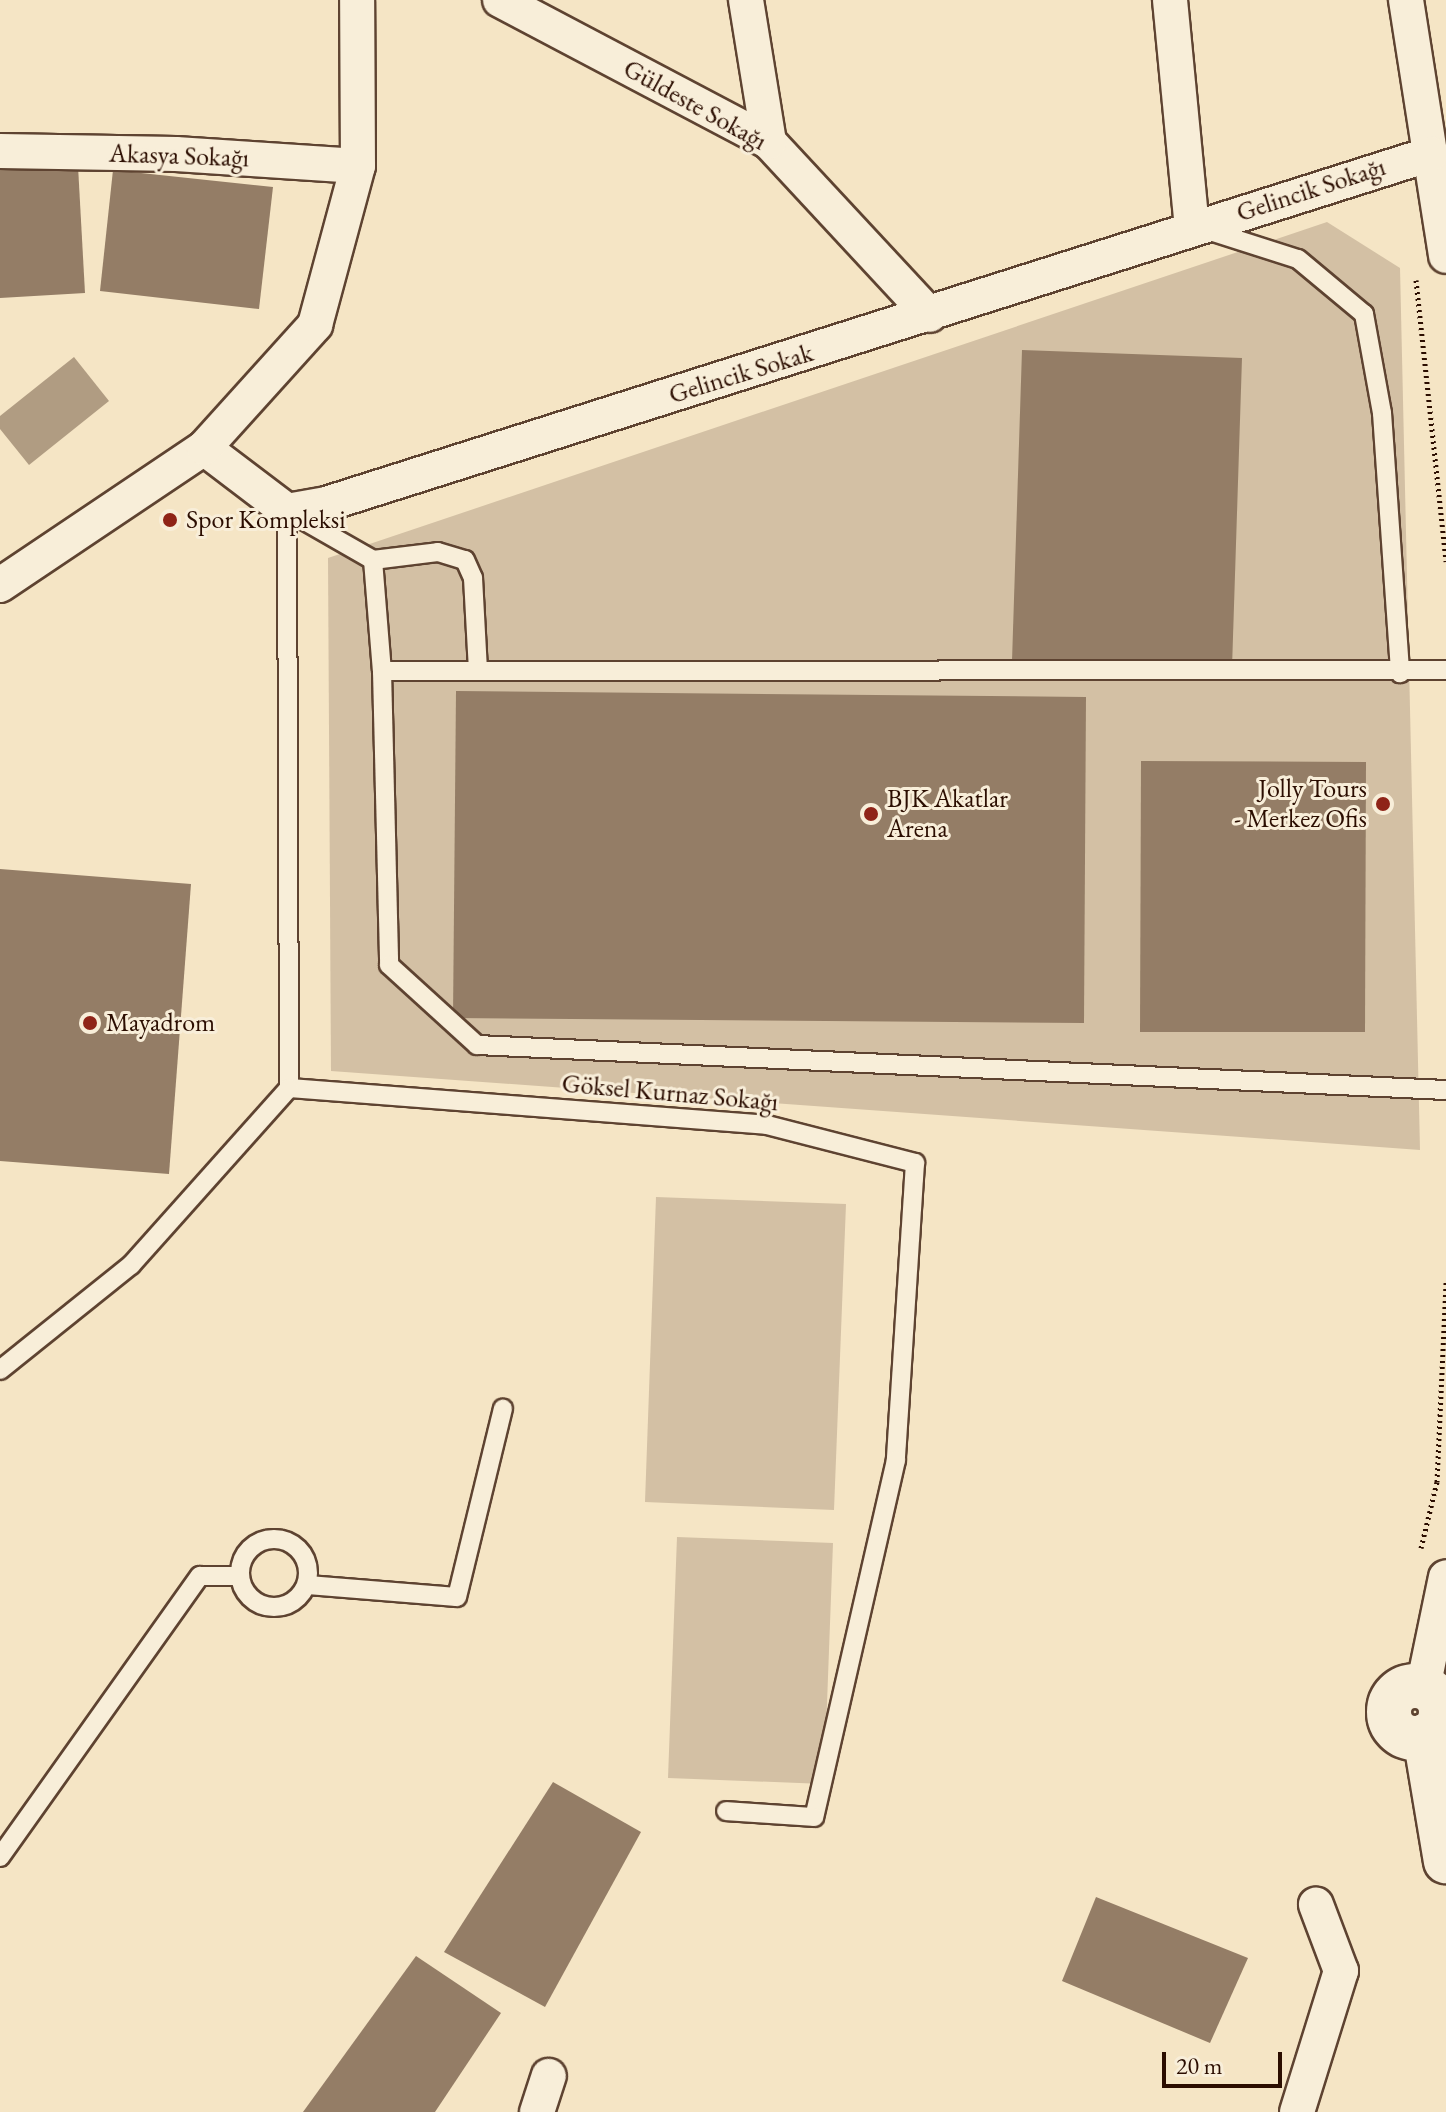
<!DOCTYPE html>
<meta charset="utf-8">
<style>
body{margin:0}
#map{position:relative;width:1446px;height:2112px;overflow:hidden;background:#f5e5c5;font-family:"EB Garamond",serif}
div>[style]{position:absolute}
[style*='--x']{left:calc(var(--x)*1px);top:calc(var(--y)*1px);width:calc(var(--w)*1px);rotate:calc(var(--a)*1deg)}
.green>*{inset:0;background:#d3c0a4}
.water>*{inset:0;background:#b09c82}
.building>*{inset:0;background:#947d66}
.path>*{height:5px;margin-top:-2.5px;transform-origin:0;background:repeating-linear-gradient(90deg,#2b0d00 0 2px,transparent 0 6px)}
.roads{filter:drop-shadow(2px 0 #5e4331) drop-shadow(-2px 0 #5e4331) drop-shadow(0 2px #5e4331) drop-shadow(0 -2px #5e4331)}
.service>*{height:18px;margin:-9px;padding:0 9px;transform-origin:9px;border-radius:9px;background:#f8eed9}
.service>.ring{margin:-9px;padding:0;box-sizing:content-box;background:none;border:18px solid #f8eed9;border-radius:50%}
.minor>*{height:34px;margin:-17px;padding:0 17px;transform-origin:17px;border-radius:17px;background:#f8eed9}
.tertiary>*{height:44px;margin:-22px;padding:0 22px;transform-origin:22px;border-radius:22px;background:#f8eed9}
.tertiary>.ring{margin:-22px;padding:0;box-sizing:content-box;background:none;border:44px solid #f8eed9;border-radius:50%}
.dots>*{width:22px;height:22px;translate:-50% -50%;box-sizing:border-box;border:4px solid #f8eed9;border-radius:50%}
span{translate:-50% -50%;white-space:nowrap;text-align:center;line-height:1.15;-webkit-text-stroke:6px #f8eed9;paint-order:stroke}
.street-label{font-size:26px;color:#2b0d00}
.poi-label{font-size:26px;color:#2b0d00}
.left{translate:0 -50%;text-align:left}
.right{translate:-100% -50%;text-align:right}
.scale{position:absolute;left:1162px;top:2052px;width:120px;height:36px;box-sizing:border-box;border:4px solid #2b0d00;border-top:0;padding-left:10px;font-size:24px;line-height:28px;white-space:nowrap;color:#2b0d00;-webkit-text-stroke:6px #f8eed9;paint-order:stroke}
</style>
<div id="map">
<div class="green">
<i style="clip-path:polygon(1327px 222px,1400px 268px,1420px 1150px,331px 1071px,328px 558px)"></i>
<i style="clip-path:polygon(656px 1197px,846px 1204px,834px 1510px,645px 1502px)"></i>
<i style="clip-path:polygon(677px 1537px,833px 1543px,824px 1784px,668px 1778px)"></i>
</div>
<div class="water">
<i style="clip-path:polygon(74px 357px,109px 401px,29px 465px,0 429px,0 416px)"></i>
</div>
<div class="building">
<i style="clip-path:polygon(78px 166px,85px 293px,0 298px,0 170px)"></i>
<i style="clip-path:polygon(113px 170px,273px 187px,259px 309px,100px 291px)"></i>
<i style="clip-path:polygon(1022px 350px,1242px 358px,1232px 668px,1012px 661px)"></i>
<i style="clip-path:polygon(456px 691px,1086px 697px,1084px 1023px,453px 1018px)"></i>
<i style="clip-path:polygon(1141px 761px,1366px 762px,1365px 1032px,1140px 1032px)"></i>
<i style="clip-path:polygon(0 869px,191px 884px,169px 1174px,0 1161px)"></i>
<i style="clip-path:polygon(553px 1782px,641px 1832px,545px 2007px,444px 1952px)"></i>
<i style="clip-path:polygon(1096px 1897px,1248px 1958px,1210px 2043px,1062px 1981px)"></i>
<i style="clip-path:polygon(416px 1956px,501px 2013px,435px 2112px,303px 2112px)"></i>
</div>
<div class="path">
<i style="--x:1416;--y:280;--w:283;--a:83.9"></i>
<i style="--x:1421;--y:1548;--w:68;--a:-76.4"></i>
<i style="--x:1437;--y:1482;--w:200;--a:-87.4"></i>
</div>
<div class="roads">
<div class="service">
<i style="--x:1210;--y:231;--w:92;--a:17.7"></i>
<i style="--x:1298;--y:259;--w:86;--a:39.8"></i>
<i style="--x:1364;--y:314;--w:101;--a:79.7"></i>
<i style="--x:1382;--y:413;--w:261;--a:86"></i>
<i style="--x:287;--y:511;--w:577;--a:89.8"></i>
<i style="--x:289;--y:1088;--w:479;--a:4.4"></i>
<i style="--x:767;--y:1125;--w:153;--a:14.4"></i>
<i style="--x:915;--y:1163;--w:298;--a:93.7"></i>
<i style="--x:896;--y:1460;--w:366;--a:102.9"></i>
<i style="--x:814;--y:1817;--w:88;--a:-176.1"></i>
<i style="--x:289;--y:512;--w:97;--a:29.7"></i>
<i style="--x:373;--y:560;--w:111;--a:85.4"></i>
<i style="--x:382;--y:671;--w:294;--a:88.6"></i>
<i style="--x:389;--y:965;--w:119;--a:42.3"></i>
<i style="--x:477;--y:1045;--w:970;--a:2.66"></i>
<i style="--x:373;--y:560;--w:65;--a:-7"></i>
<i style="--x:438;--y:552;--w:28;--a:17"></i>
<i style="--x:465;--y:560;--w:20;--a:66"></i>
<i style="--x:473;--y:578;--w:93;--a:86.9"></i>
<i style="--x:382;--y:671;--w:1064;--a:-0.05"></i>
<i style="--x:0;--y:1370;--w:168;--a:-38.7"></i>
<i style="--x:131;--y:1265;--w:237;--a:-48.2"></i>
<i class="ring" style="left:240px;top:1539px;width:50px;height:50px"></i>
<i style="--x:308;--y:1585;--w:149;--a:4.6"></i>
<i style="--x:457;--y:1597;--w:194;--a:-76.3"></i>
<i style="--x:0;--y:1857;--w:345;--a:-54.6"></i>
<i style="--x:200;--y:1576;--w:39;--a:0"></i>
</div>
<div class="minor">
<i style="--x:500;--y:0;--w:304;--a:27.8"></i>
<i style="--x:769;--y:142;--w:236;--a:47.1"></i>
<i style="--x:746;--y:0;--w:144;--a:80.8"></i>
<i style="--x:1170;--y:0;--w:228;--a:84.5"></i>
<i style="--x:1406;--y:0;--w:259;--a:81.1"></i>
<i style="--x:0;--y:151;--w:176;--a:1"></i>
<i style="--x:176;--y:154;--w:182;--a:3.8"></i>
<i style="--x:204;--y:448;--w:104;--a:37.2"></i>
<i style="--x:287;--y:511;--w:40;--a:-10"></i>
<i style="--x:326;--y:504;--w:1159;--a:-17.58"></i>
<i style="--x:0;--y:585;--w:246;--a:-33.9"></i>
<i style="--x:204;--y:448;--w:166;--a:-47.9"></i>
<i style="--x:315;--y:325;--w:165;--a:-74.9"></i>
<i style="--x:358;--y:166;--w:166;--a:-90.3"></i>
<i style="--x:1423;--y:1688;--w:113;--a:-78.3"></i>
<i style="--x:537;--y:2112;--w:38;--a:-72"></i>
<i style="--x:1297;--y:2112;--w:148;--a:-72.7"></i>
<i style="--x:1341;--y:1971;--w:71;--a:-110.7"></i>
</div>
<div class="tertiary">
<i class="ring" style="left:1389px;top:1686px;width:8px;height:8px"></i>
<i style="--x:1425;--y:1736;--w:127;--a:80.5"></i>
</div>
</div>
<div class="dots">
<i style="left:170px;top:520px;background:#8f2418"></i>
<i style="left:1383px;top:804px;background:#8f2418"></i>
<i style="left:871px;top:814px;background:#8f2418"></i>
<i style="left:90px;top:1023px;background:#8f2418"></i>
</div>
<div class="street-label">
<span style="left:695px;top:105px;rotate:29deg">Güldeste Sokağı</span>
<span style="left:179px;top:156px;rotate:2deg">Akasya Sokağı</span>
<span style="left:1311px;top:190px;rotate:-18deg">Gelincik Sokağı</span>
<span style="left:741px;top:374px;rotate:-17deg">Gelincik Sokak</span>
<span style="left:670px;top:1093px;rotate:5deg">Göksel Kurnaz Sokağı</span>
</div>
<div class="poi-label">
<span class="left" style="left:186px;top:520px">Spor Kompleksi</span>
<span class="right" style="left:1367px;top:804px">Jolly Tours<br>- Merkez Ofis</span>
<span class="left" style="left:887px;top:814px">BJK Akatlar<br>Arena</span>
<span class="left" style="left:106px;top:1023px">Mayadrom</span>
</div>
<div class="scale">20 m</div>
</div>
